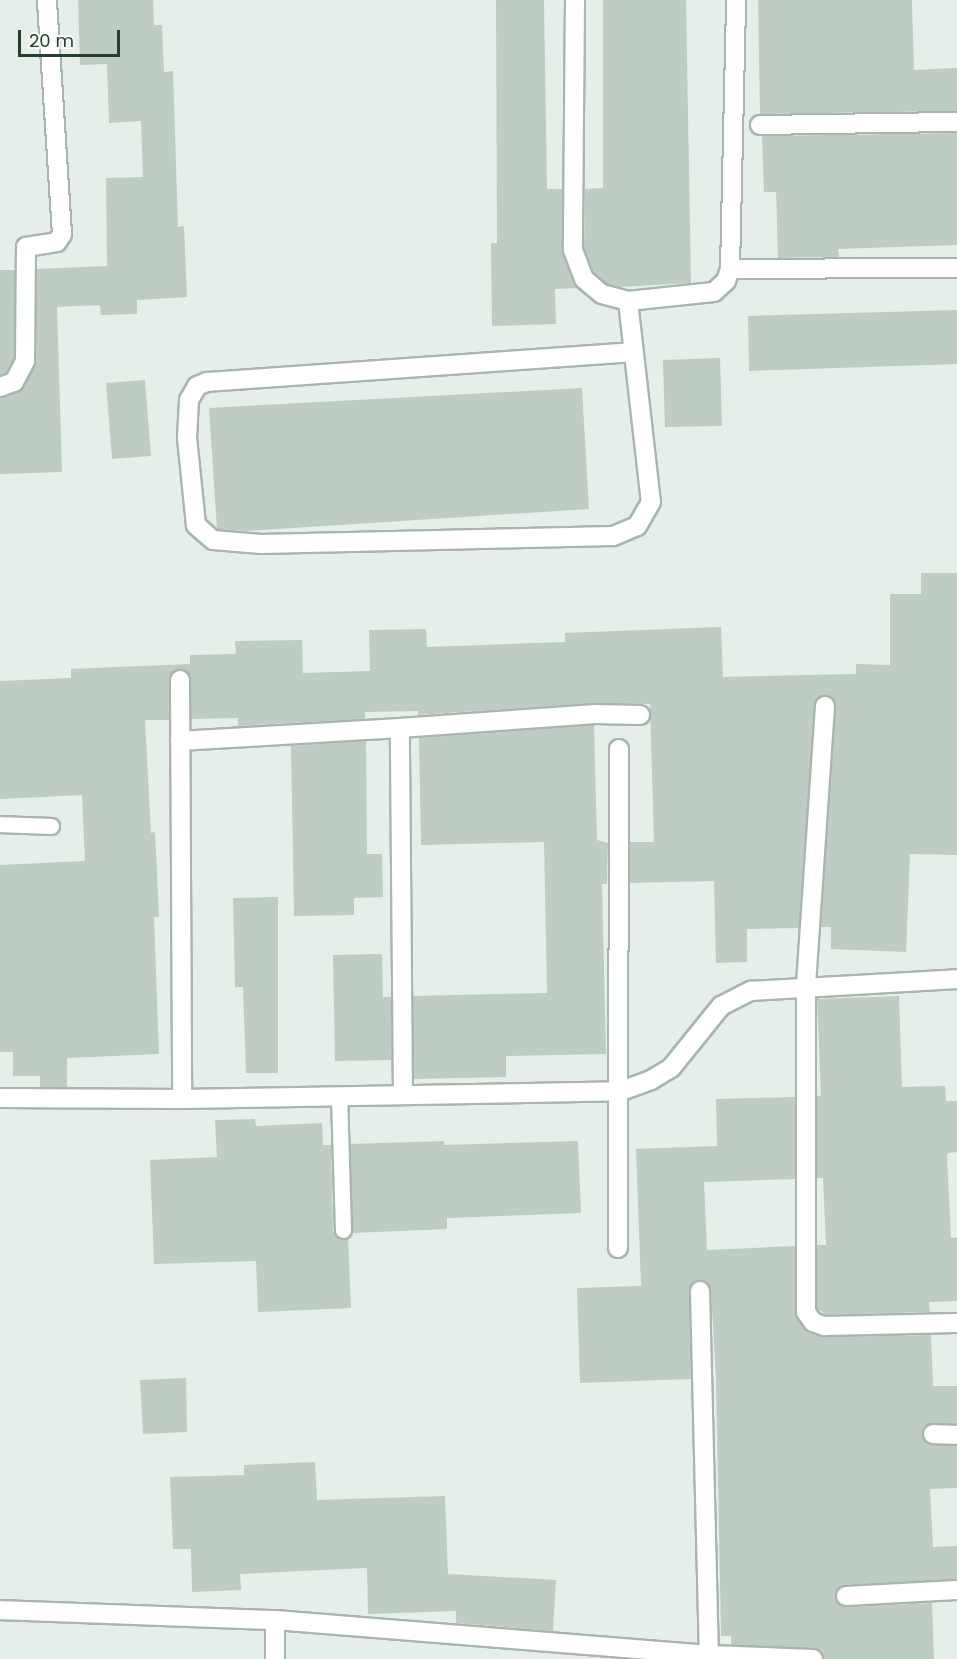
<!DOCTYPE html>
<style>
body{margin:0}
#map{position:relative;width:957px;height:1659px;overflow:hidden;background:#e6eee9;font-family:Poppins,sans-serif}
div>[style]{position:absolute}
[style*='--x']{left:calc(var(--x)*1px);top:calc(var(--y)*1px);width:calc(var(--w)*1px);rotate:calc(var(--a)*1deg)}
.building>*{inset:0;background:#beccc4}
.roads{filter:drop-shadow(2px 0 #a8b6af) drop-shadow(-2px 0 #a8b6af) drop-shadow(0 2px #a8b6af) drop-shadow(0 -2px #a8b6af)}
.service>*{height:15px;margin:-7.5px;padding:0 7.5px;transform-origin:7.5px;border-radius:7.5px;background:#fff}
.minor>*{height:18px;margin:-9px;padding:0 9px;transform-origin:9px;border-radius:9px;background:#fff}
span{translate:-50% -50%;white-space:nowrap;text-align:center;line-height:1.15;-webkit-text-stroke:5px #f7fbf8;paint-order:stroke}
.scale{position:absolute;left:18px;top:30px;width:102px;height:27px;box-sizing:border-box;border:3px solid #254033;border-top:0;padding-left:8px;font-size:18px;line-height:21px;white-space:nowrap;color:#254033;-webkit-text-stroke:4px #f7fbf8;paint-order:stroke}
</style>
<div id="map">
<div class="building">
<i style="clip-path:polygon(78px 0,153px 0,154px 25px,162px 25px,164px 72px,173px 71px,178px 227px,184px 226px,187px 297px,137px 300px,137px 314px,101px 315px,100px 305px,57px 307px,62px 472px,0 474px,0 398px,23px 388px,36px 362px,37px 269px,107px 266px,106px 178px,143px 177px,141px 121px,109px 123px,107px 64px,80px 65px)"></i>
<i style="clip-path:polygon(496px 0,544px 0,547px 189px,562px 189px,562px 250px,578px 288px,555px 289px,556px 324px,492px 326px,491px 243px,497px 243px)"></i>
<i style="clip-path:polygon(603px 0,686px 0,691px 283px,620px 287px,607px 284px,593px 272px,584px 248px,585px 189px,603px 188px)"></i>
<i style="clip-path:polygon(758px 0,912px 0,914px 70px,957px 68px,957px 111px,760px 114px)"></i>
<i style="clip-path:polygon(957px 133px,957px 245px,838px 249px,839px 257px,778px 258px,776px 192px,764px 192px,762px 136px)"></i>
<i style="clip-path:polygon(0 270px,15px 270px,14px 358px,6px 373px,0 375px)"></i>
<i style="clip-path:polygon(957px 310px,957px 364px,749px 371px,748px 316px)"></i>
<i style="clip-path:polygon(720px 358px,722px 426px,665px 427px,663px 360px)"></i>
<i style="clip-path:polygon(145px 380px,151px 456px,112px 459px,106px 383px)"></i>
<i style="clip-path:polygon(582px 388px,589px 509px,246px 531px,217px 529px,209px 408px)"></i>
<i style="clip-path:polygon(921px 573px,957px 573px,957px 855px,910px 854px,906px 952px,831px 949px,831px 927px,821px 927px,836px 707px,831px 696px,820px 696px,814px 705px,799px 928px,747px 929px,747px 962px,716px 963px,714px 881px,630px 883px,630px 842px,654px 842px,650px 704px,595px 703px,418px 715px,418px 711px,365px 712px,365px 719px,238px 726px,238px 718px,191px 719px,191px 679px,186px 671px,179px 669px,169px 679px,169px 720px,145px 720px,151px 833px,155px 832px,157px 873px,159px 917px,154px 917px,159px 1054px,67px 1058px,67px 1087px,40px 1087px,40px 1076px,13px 1076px,13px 1052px,0 1052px,0 865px,85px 861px,82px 795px,0 799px,0 681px,71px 678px,71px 669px,190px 664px,190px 655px,236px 654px,235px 641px,302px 640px,303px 673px,370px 671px,369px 630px,426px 629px,427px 647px,565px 642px,565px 633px,721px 627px,723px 677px,856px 674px,856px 664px,890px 665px,890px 594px,921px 594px)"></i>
<i style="clip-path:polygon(594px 725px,597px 840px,608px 843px,607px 884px,602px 884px,606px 1054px,506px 1056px,506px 1077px,414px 1079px,413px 996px,547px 993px,544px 842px,421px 845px,419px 738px)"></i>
<i style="clip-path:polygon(366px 741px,367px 854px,382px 854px,383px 897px,354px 898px,354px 915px,294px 916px,291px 746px)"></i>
<i style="clip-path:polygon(278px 897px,278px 1073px,246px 1073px,243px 987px,235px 987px,233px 898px)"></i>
<i style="clip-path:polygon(382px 954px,383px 997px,391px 997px,391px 1060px,335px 1061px,333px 955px)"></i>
<i style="clip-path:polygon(899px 996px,902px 1087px,945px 1086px,946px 1101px,957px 1101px,957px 1152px,948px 1153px,947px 1157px,951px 1238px,957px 1237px,957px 1301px,929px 1302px,930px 1312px,826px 1315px,817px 1308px,817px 1245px,826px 1245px,823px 1178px,817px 1178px,817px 1096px,821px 1096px,817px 999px)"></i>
<i style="clip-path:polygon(795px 1097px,795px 1179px,704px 1182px,707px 1250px,795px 1246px,795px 1313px,809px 1333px,824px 1337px,931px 1335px,933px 1386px,957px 1386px,957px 1424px,928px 1424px,922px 1433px,928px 1444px,957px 1446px,957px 1488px,930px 1489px,933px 1547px,957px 1546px,957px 1579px,845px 1585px,835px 1596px,837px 1603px,847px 1607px,932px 1603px,934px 1659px,824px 1659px,814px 1648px,731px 1645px,731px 1636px,721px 1636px,716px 1378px,711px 1291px,706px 1281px,695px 1281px,689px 1291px,691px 1379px,580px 1383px,577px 1288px,641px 1286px,636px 1149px,717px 1146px,716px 1099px)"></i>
<i style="clip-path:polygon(255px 1119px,256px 1126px,322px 1123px,323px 1145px,331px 1145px,333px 1231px,339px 1239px,348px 1238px,351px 1308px,258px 1312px,256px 1261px,154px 1264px,150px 1160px,217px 1157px,215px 1120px)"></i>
<i style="clip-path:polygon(444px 1141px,444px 1145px,578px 1141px,581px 1213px,447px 1218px,447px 1229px,352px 1233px,350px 1144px)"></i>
<i style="clip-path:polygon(186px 1378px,187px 1432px,143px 1434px,140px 1380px)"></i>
<i style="clip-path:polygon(315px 1462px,317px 1500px,445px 1496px,448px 1574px,556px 1580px,553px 1631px,456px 1623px,456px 1611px,368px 1614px,367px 1568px,240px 1574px,241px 1590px,192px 1592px,191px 1549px,173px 1549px,170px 1477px,244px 1475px,244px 1465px)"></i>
</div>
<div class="roads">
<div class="service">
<i style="--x:0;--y:824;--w:51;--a:2.2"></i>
<i style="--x:339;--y:1095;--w:135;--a:88.3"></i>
</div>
<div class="minor">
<i style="--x:575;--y:0;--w:250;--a:90.5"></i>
<i style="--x:573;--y:250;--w:31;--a:69"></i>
<i style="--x:584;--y:279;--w:23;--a:40"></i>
<i style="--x:602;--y:294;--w:27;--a:15"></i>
<i style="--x:628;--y:301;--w:86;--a:-6"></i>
<i style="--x:714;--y:292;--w:16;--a:-43"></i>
<i style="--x:726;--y:281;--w:13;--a:-72"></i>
<i style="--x:730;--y:269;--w:269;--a:-88.7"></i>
<i style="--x:760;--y:125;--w:197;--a:-0.9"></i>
<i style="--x:730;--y:269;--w:227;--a:-0.3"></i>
<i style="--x:628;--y:301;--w:202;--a:83.5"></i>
<i style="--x:651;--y:502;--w:28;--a:120"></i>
<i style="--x:637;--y:526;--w:26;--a:157"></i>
<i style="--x:613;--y:536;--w:352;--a:178.7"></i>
<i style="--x:261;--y:544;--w:48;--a:-175.2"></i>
<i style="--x:213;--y:540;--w:23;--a:-139"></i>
<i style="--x:196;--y:525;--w:87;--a:-95.9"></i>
<i style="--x:187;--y:438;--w:38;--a:-87"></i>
<i style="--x:189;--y:400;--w:16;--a:-60"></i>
<i style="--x:197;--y:386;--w:11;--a:-22"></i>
<i style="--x:207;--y:382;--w:427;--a:-4"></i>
<i style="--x:0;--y:387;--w:15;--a:-20"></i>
<i style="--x:14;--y:382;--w:24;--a:-62"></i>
<i style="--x:25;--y:361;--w:114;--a:-89.5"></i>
<i style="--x:26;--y:247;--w:31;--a:-9"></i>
<i style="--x:57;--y:242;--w:9;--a:-58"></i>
<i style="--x:62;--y:234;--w:234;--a:-93.7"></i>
<i style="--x:180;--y:680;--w:419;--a:89.7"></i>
<i style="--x:825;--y:706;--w:280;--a:93.9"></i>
<i style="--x:806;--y:985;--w:327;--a:90"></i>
<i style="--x:806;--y:1312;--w:12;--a:55"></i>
<i style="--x:813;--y:1322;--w:12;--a:20"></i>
<i style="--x:824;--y:1326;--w:133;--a:-1.3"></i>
<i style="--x:180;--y:741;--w:220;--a:-3.4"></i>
<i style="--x:403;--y:1095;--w:367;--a:-90.5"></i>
<i style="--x:400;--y:728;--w:196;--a:-4.1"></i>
<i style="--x:596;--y:714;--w:44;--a:1.3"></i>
<i style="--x:0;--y:1098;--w:182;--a:0.3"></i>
<i style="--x:182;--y:1099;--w:439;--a:-1"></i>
<i style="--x:621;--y:1091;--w:32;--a:-20"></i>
<i style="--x:651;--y:1080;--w:23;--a:-31"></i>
<i style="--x:671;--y:1068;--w:80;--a:-51.1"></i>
<i style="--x:721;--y:1006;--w:34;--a:-27"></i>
<i style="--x:751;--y:991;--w:206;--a:-3.3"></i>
<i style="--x:618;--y:1248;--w:499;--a:-89.9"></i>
<i style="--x:700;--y:1291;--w:364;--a:88.6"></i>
<i style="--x:933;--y:1434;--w:24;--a:2"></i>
<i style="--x:846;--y:1596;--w:111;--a:-3.1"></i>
<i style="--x:0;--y:1610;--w:275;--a:2.1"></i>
<i style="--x:275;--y:1620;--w:435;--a:4.6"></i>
<i style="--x:709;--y:1655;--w:104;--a:2.2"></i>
<i style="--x:275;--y:1620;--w:39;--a:90"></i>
</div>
</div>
<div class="scale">20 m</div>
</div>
